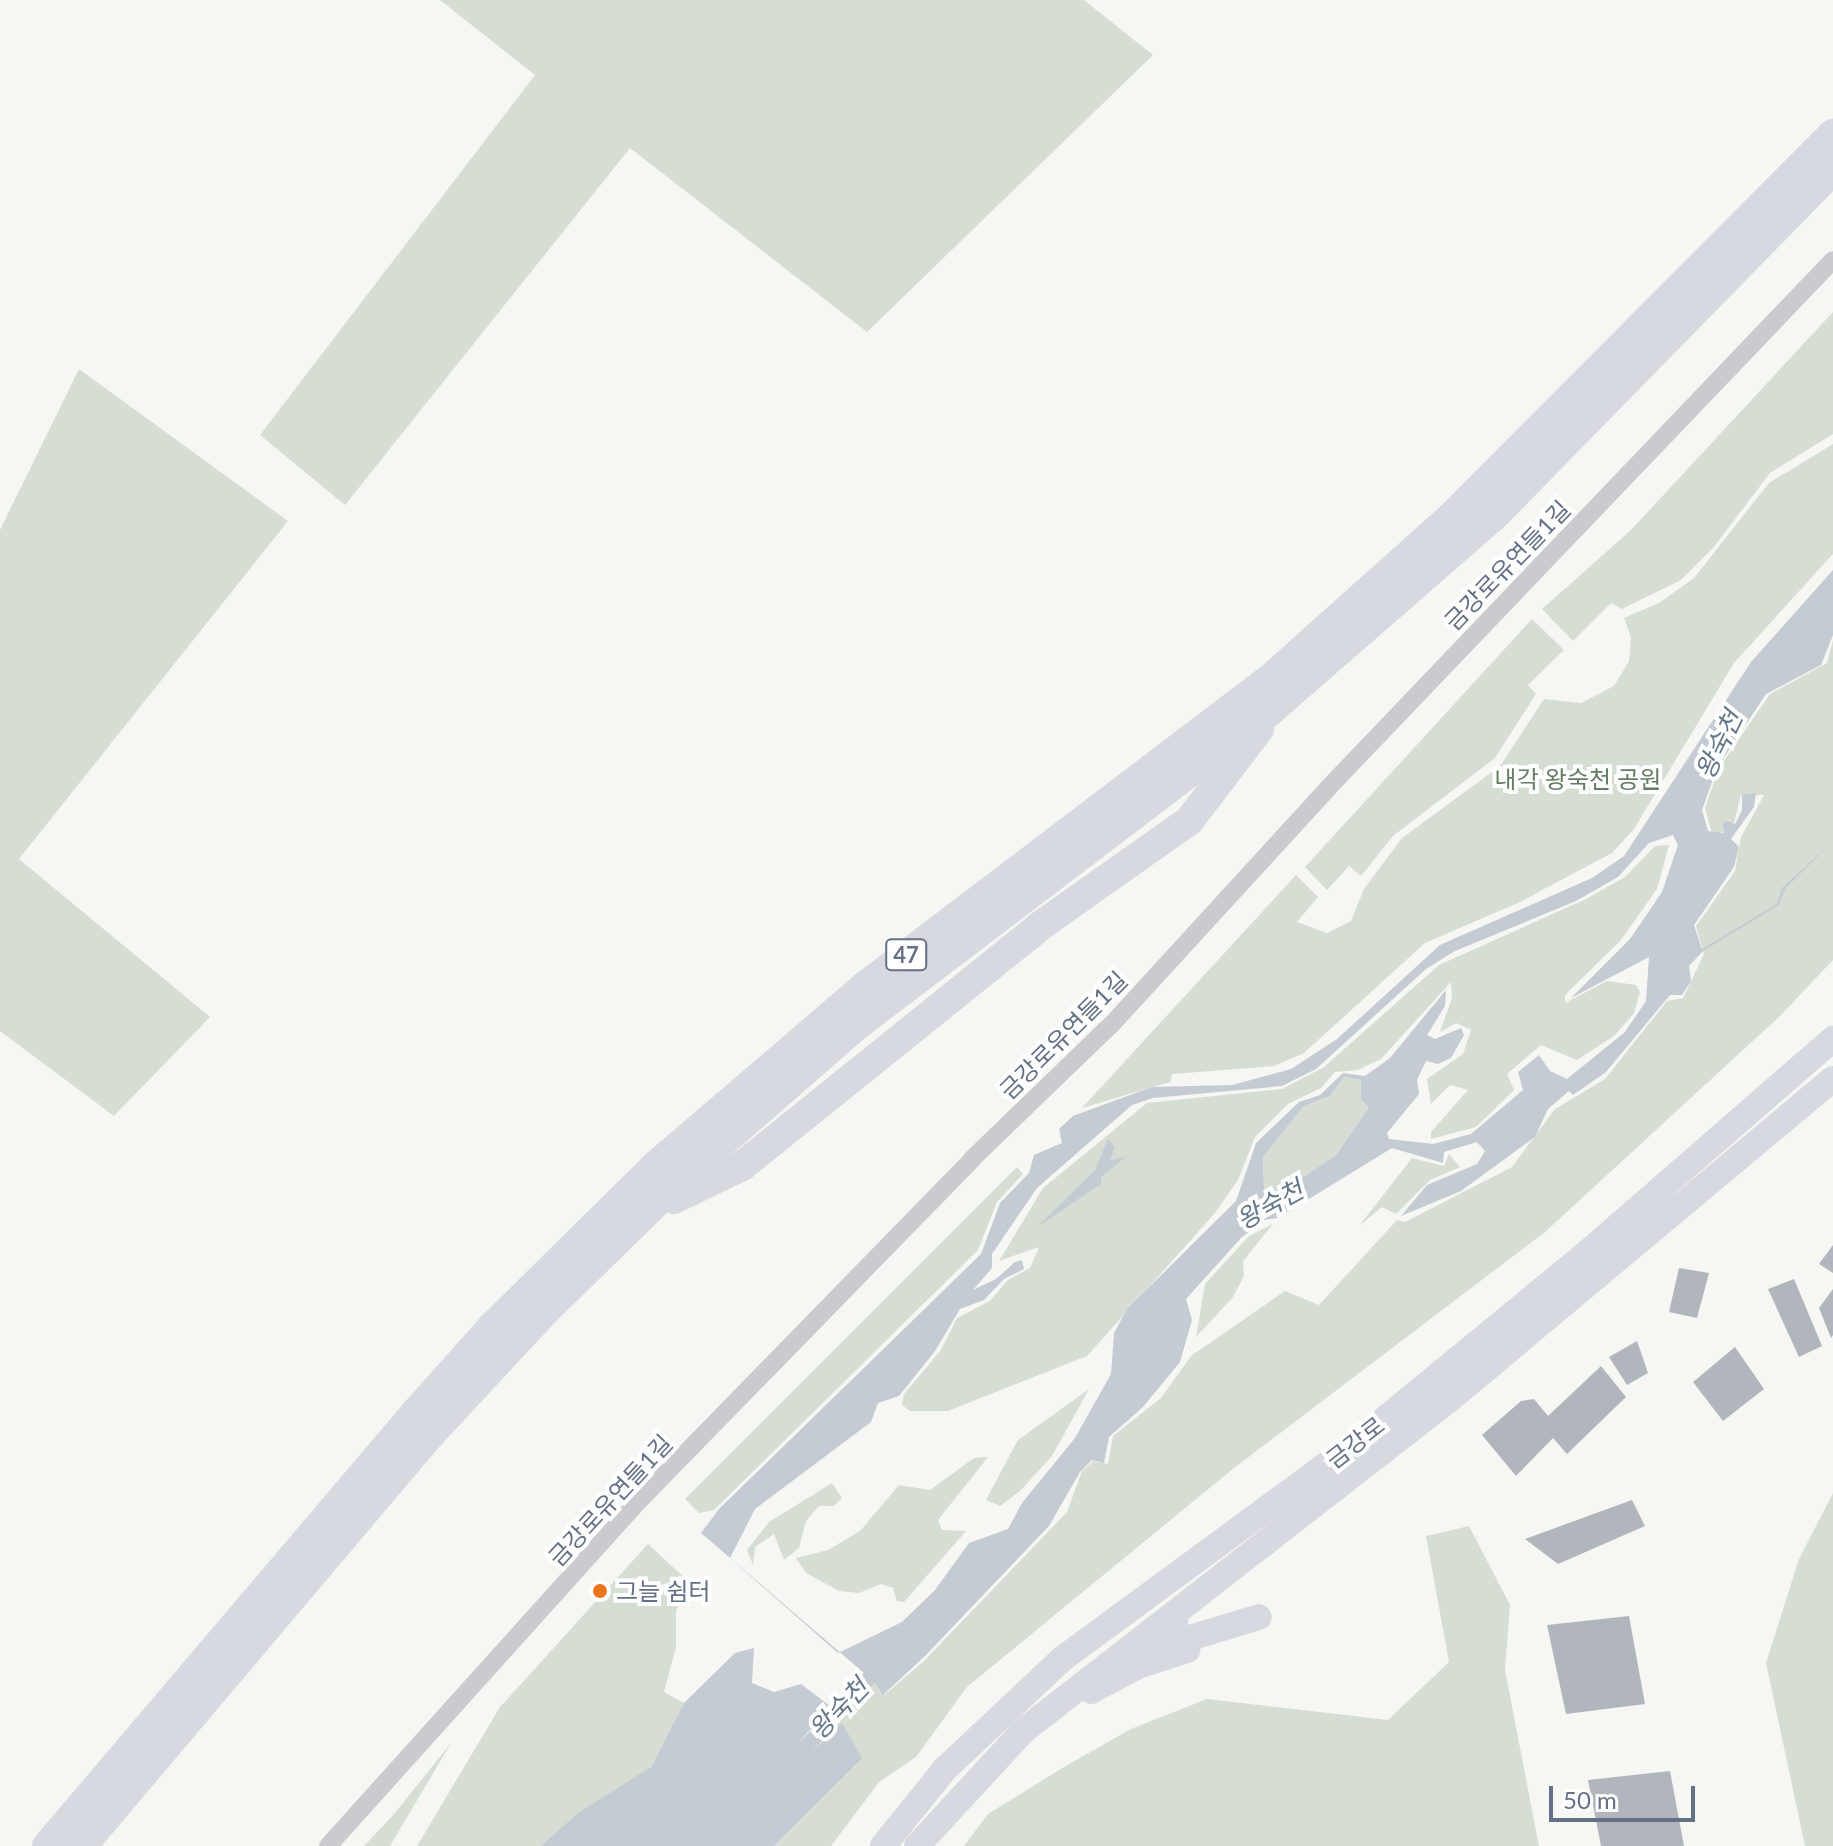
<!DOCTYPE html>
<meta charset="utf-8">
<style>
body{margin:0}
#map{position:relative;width:1833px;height:1846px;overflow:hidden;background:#f6f6f3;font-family:Lato,"Noto Sans KR",sans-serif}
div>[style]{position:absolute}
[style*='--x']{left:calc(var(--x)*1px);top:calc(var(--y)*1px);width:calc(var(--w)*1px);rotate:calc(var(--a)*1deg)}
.green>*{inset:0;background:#d6ded3}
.water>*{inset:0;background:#c4cbd2}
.building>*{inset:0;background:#b1b6bd}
.minor>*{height:18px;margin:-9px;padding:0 9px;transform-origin:9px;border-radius:9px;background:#c9cbcf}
.secondary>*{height:26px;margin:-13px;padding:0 13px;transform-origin:13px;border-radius:13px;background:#d6d9df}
.trunk>*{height:30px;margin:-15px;padding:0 15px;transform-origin:15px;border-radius:15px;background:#d6d9df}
.dots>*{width:22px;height:22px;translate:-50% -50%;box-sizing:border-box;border:4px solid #fff;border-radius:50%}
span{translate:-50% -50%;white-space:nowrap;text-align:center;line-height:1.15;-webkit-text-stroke:8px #fff;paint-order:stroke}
.shield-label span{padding:2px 6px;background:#fff;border:2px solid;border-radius:6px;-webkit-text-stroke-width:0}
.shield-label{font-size:22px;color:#647086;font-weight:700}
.street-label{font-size:24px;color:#647086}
.park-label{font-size:24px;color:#637c63}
.poi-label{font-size:24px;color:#647086}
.left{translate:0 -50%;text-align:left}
.water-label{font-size:26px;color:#647889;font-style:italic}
.scale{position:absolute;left:1549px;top:1786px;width:146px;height:36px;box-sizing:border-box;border:4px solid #647086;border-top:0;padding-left:10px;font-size:24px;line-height:28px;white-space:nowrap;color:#647086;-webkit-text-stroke:6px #fff;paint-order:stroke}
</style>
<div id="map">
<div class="green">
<i style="clip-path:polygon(440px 0,1084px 0,1153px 55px,867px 332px,630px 148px,345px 505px,260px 435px,535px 75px)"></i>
<i style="clip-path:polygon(1833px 312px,1833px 434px,1770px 473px,1713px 548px,1681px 580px,1622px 609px,1611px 603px,1573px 641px,1542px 609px,1631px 530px)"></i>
<i style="clip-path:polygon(79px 369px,288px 521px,19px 859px,210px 1017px,114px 1116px,0 1031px,0 530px)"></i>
<i style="clip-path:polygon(1833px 444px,1833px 554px,1734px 663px,1634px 829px,1612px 853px,1520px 902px,1425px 943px,1304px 1053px,1274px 1066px,1172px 1074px,1170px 1082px,1082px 1108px,1296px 875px,1318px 897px,1297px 922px,1327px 933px,1351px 921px,1364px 889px,1402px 838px,1500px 766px,1544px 699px,1581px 703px,1614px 686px,1629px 661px,1631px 637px,1624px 618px,1659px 603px,1694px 578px,1769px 483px)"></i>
<i style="clip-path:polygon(1532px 619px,1564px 650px,1528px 685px,1536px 694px,1495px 758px,1393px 836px,1361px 876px,1349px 866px,1327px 890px,1305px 867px)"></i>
<i style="clip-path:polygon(1833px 640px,1833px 960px,1780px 1016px,1545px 1232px,1234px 1468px,967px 1687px,916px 1757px,879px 1782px,831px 1846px,774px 1846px,861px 1758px,809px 1755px,875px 1683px,884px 1695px,923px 1662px,1067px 1512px,1082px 1471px,1093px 1461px,1108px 1464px,1113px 1436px,1161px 1398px,1191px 1356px,1285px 1291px,1319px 1305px,1397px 1220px,1405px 1222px,1512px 1167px,1555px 1109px,1605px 1079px,1667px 1001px,1683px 998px,1704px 954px,1696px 926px,1735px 871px,1741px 837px,1764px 795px,1741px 795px,1734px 823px,1727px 819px,1723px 832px,1712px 834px,1705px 808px,1719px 768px,1770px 694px,1827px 663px)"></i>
<i style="clip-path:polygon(1669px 845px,1657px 889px,1621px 940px,1565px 995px,1565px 1003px,1607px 981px,1636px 985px,1640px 992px,1634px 1013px,1614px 1036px,1577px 1060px,1541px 1045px,1507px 1074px,1514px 1090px,1476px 1127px,1431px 1139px,1431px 1132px,1468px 1090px,1450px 1085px,1431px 1104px,1427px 1079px,1463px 1054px,1471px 1030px,1456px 1023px,1440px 1032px,1452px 998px,1451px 982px,1381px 1059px,1358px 1070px,1335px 1072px,1321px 1088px,1288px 1104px,1255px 1137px,1238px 1180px,1215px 1213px,1087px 1356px,948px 1411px,910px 1411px,902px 1405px,904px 1394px,941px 1350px,957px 1318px,990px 1301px,1008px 1280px,1030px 1268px,1039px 1247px,999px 1261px,1043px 1188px,1147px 1103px,1282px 1089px,1324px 1067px,1439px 965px,1586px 899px,1625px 877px,1655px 846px)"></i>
<i style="clip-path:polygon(1344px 1077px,1361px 1080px,1361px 1098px,1369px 1107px,1336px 1155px,1296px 1182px,1273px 1192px,1264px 1190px,1263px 1157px,1304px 1106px,1330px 1096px)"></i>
<i style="clip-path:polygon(1449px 1154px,1460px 1167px,1430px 1180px,1396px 1214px,1382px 1207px,1359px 1226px,1412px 1158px,1444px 1166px)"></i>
<i style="clip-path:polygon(1017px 1167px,1023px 1174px,997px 1202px,978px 1250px,714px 1510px,699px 1513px,685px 1499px)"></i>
<i style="clip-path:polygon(1273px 1224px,1243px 1261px,1244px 1276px,1233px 1297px,1196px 1337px,1205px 1284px,1249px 1236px)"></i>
<i style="clip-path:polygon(1089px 1389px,1052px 1456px,1020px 1491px,1000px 1506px,986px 1500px,1018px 1440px)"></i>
<i style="clip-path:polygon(988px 1457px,938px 1520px,942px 1530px,966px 1531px,904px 1602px,897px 1601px,893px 1588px,881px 1584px,859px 1593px,839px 1591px,806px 1573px,796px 1558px,828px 1550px,860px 1531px,899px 1485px,930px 1490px,974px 1458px)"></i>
<i style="clip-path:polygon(832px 1483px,842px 1498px,834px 1506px,819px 1506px,806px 1521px,799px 1548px,784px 1560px,774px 1534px,755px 1547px,753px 1565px,747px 1550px,769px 1522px)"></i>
<i style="clip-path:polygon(1833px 1493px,1833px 1846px,1805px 1846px,1766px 1663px,1799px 1559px)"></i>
<i style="clip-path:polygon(1469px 1526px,1510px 1605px,1505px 1670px,1539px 1846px,964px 1846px,988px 1814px,1064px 1767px,1131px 1729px,1207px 1699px,1388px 1720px,1449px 1662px,1426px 1536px)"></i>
<i style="clip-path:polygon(648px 1544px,688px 1581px,676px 1611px,676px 1647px,664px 1692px,684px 1703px,651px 1767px,541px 1846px,417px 1846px,500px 1707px)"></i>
<i style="clip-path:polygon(451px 1743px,390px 1846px,364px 1846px,395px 1813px)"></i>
</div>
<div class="water">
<i style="clip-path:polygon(evenodd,1833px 570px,1833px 635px,1821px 665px,1766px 694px,1717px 768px,1702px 810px,1708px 831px,1724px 833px,1723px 825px,1727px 820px,1735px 824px,1742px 810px,1742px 795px,1756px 793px,1754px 807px,1731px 839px,1739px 847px,1734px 867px,1694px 925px,1702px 949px,1777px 904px,1782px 888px,1833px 841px,1785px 889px,1779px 905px,1703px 951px,1689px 966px,1691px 981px,1682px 995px,1670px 995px,1606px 1072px,1573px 1095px,1569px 1091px,1548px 1109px,1535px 1137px,1461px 1191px,1401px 1216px,1427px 1185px,1477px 1164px,1485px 1151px,1477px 1142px,1444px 1152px,1443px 1163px,1392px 1148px,1278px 1218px,1263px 1220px,1241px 1238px,1186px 1299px,1192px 1320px,1180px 1362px,1143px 1407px,1109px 1437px,1104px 1463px,1092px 1460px,1080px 1472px,1049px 1526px,925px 1656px,883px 1695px,875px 1683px,809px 1755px,842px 1723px,862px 1758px,774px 1846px,541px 1846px,578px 1813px,651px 1767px,684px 1703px,735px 1653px,754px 1648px,752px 1683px,774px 1692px,801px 1684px,830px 1706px,797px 1745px,864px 1673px,701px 1533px,719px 1509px,981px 1254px,1000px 1203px,1029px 1173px,1034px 1155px,1062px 1143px,1059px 1129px,1073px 1116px,1152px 1087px,1232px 1085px,1291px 1069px,1337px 1039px,1440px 945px,1592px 878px,1624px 856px,1751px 662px,1833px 570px,1673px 835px,1678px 845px,1662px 892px,1630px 939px,1571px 998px,1649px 957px,1646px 1001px,1625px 1032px,1567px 1079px,1550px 1071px,1539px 1055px,1518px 1072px,1523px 1090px,1471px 1134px,1433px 1144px,1389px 1139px,1387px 1133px,1419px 1094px,1417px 1080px,1426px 1061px,1438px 1064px,1451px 1058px,1464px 1035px,1461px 1028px,1435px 1039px,1427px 1035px,1445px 1006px,1446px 990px,1390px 1058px,1365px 1076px,1343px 1073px,1320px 1095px,1299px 1102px,1256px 1143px,1236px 1201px,1127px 1309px,1114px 1333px,1111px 1374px,1075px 1438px,1022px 1503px,1008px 1529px,969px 1543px,935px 1590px,902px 1622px,838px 1653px,730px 1558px,755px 1509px,871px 1422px,878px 1403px,899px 1396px,935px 1351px,960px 1309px,984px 1300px,1004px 1279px,1024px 1269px,1022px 1260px,1015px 1262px,996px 1279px,973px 1290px,992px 1268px,992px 1254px,1037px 1188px,1132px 1105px,1153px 1098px,1282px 1086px,1316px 1069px,1426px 969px,1455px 951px,1576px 901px,1618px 877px,1649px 843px,1673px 835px,1833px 570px,1344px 1077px,1361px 1080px,1361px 1099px,1369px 1107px,1336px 1155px,1296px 1182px,1273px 1192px,1264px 1190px,1263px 1157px,1304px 1106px,1330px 1096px,1344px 1077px)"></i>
<i style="clip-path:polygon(1108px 1139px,1115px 1147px,1110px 1161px,1127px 1156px,1101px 1177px,1101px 1184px,1037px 1227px,1095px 1170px)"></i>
</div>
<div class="building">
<i style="clip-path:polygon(1833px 1245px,1833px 1273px,1819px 1264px)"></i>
<i style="clip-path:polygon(1679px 1268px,1709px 1273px,1697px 1318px,1669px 1312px)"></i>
<i style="clip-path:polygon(1794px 1279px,1822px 1346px,1799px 1357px,1768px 1289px)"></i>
<i style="clip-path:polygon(1833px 1289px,1833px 1335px,1831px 1338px,1819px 1308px)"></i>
<i style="clip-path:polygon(1637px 1341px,1648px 1373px,1627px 1385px,1609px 1357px)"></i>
<i style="clip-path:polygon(1735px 1347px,1764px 1389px,1723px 1421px,1693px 1382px)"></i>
<i style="clip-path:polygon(1601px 1366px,1626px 1397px,1567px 1454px,1553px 1438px,1516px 1476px,1482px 1435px,1521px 1401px,1534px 1399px,1548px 1416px)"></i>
<i style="clip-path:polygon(1632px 1500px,1645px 1526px,1558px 1564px,1525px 1539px)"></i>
<i style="clip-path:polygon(1629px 1616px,1645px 1704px,1566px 1714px,1547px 1625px)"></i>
<i style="clip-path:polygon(1670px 1771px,1684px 1846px,1601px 1846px,1588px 1780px)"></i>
</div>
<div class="minor">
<i style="--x:328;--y:1846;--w:455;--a:-48"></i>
<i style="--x:632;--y:1508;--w:487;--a:-45.7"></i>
<i style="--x:972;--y:1159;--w:194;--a:-44"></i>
<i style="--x:1112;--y:1024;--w:321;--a:-47.5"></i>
<i style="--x:1329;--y:787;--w:729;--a:-46.28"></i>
</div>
<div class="secondary">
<i style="--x:1175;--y:1622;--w:26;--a:140"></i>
<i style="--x:1155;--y:1639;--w:11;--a:41"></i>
<i style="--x:1163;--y:1646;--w:100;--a:-16.8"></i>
<i style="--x:1091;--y:1691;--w:53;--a:-28"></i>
<i style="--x:1138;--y:1666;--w:52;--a:-18.1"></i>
<i style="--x:883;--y:1846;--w:99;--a:-51.2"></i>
<i style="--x:945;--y:1769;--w:161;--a:-43.2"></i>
<i style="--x:1062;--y:1659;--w:353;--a:-36.3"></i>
<i style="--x:1347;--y:1450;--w:312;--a:-39.4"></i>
<i style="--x:1588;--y:1252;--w:325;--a:-41"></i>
<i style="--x:917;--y:1846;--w:156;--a:-47.3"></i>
<i style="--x:1023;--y:1731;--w:541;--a:-37.87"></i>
<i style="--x:1450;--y:1399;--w:499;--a:-39.9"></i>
</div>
<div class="trunk">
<i style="--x:674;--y:1199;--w:76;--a:-25.9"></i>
<i style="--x:742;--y:1166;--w:383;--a:-38.8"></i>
<i style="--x:1040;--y:926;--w:182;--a:-35.2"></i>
<i style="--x:1189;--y:821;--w:116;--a:-52.7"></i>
<i style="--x:47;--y:1846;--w:571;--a:-49.62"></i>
<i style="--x:417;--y:1411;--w:113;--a:-48.2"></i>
<i style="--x:492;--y:1327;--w:228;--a:-44.6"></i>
<i style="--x:654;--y:1167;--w:277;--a:-40.6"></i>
<i style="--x:864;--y:987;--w:511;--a:-37.21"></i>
<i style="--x:1271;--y:678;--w:243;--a:-41.8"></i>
<i style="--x:1452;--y:516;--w:540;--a:-45.08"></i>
<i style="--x:82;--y:1846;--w:534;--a:-49.78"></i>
<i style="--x:427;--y:1438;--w:171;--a:-47.1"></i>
<i style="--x:543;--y:1313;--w:186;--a:-44.3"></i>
<i style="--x:676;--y:1183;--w:239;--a:-41.1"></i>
<i style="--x:856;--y:1026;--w:519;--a:-37.25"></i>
<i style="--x:1269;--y:712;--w:298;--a:-41.1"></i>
<i style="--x:1494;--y:516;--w:484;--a:-45.6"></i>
</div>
<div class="dots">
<i style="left:600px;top:1591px;background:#ed751c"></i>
</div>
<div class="shield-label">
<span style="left:906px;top:955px">47</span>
</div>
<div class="street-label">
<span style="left:1507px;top:565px;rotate:-46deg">금강로유연들1길</span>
<span style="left:1063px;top:1035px;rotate:-45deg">금강로유연들1길</span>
<span style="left:1355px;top:1442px;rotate:-38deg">금강로</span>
<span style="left:610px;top:1500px;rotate:-47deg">금강로유연들1길</span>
</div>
<div class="park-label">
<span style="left:1578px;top:779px">내각 왕숙천 공원</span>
</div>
<div class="poi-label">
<span class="left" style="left:616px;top:1591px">그늘 쉼터</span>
</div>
<div class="water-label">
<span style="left:1719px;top:745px;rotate:-64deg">왕숙천</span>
<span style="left:1270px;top:1205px;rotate:-29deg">왕숙천</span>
<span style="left:839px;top:1709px;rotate:-46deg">왕숙천</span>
</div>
<div class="scale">50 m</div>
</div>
